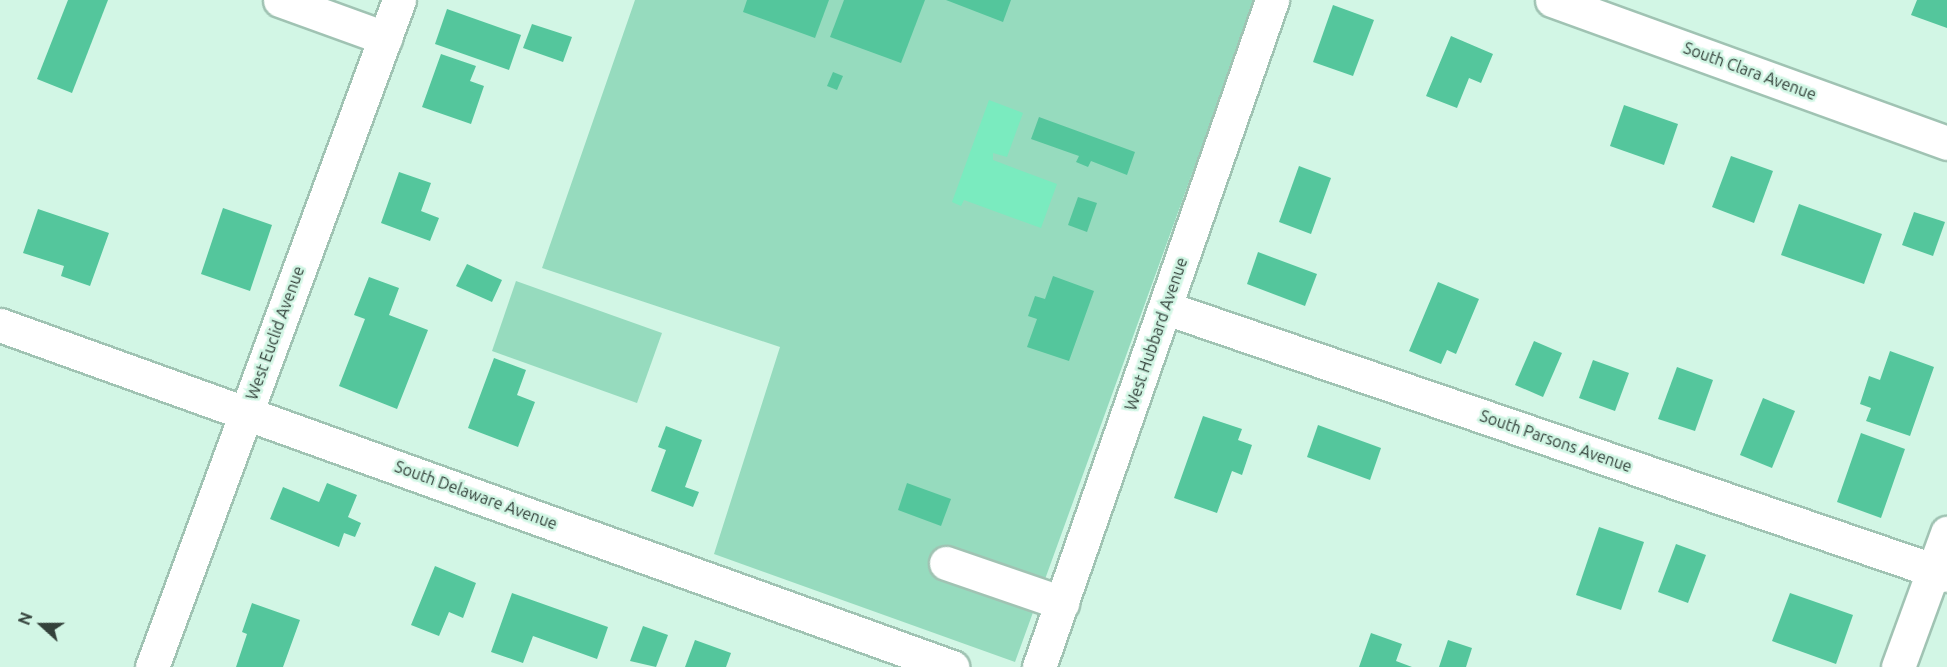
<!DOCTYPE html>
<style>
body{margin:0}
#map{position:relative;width:1947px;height:667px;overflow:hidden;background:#d2f6e5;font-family:Ubuntu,sans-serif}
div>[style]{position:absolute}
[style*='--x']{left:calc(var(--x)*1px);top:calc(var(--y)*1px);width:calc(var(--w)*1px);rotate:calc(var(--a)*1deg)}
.green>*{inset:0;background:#96dbbe}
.water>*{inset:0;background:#7aebbf}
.building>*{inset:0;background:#54c69c}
.roads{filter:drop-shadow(2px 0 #a0c3b3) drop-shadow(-2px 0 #a0c3b3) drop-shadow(0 2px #a0c3b3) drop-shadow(0 -2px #a0c3b3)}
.minor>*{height:33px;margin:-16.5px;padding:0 16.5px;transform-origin:16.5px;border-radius:16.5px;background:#fff}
span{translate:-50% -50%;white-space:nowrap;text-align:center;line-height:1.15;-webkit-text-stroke:5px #d2f6e5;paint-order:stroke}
.street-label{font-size:16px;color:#33413a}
.north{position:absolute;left:12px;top:595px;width:60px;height:60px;-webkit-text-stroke:4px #d2f6e5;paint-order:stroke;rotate:291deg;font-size:16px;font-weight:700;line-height:24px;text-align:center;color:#33413a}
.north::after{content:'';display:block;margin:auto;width:21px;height:27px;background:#33413a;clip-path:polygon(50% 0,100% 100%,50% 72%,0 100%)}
</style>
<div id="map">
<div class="green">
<i style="clip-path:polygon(635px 0,1255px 0,1015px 662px,714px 554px,780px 347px,542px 268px)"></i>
<i style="clip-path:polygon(516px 281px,662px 333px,637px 403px,492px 351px)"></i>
</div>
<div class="water">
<i style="clip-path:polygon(989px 100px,1023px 113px,1007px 157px,993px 153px,993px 160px,1057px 184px,1041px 228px,964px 200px,961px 206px,952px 202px)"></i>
</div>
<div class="building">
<i style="clip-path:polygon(68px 0,108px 0,72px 93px,37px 79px)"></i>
<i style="clip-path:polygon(747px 0,829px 0,815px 38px,743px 12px)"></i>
<i style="clip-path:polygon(844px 0,925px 0,901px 63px,830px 37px)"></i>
<i style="clip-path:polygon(946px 0,1011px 0,1003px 22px)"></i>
<i style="clip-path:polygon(1917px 0,1947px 0,1947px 28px,1911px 15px)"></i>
<i style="clip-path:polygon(1333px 5px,1374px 20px,1353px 76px,1313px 62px)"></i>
<i style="clip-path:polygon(447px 9px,521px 35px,509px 70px,435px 44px)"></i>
<i style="clip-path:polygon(532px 24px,572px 37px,563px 62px,523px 48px)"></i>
<i style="clip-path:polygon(1451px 36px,1493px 54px,1481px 83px,1469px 78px,1457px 108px,1426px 96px)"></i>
<i style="clip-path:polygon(441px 54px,476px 66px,470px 81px,484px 86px,471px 124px,422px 107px)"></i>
<i style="clip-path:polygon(833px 72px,843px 76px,837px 90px,827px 86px)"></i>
<i style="clip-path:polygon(1624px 105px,1678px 124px,1664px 165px,1610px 146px)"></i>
<i style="clip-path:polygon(1039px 117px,1135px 152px,1127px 175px,1091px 161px,1088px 167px,1076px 162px,1079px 156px,1031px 139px)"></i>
<i style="clip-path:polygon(1731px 156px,1773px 171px,1754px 223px,1712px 207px)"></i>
<i style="clip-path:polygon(1299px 166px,1331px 178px,1311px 234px,1279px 222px)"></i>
<i style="clip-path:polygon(399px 172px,431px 183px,421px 211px,439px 218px,430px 241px,381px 223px)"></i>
<i style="clip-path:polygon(1078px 197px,1097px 203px,1087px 232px,1068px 225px)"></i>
<i style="clip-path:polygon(1799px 204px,1882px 234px,1864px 284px,1781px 255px)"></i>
<i style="clip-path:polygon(223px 208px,272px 225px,250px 291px,201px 274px)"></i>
<i style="clip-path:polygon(38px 209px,109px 233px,90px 286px,61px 276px,64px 266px,23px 253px)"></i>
<i style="clip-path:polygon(1914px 212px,1945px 222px,1933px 256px,1902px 245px)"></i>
<i style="clip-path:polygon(1258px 252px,1317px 274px,1305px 306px,1247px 284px)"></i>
<i style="clip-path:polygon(467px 264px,502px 280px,492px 302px,456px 286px)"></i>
<i style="clip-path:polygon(1053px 276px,1094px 291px,1069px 361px,1027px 347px,1037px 319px,1028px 316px,1035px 296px,1045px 299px)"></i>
<i style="clip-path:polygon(369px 277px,399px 288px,389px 315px,428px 330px,397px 409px,339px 386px,365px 319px,354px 315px)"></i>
<i style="clip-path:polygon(1438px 282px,1479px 299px,1456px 354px,1447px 350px,1441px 364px,1409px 351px)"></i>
<i style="clip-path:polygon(1534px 341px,1562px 353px,1543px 397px,1515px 385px)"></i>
<i style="clip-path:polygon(1890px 351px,1934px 367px,1910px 436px,1866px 421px,1871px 408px,1860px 404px,1869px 376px,1880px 380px)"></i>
<i style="clip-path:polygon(494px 358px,526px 370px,517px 395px,535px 402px,518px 447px,468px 428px)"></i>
<i style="clip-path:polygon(1593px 360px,1629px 373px,1615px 411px,1579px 398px)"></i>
<i style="clip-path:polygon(1677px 367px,1713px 380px,1695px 431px,1658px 419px)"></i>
<i style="clip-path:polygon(1763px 398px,1795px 411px,1772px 468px,1740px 455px)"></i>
<i style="clip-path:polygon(1203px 416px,1242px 429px,1238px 440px,1252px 445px,1242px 475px,1232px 471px,1217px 513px,1174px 498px)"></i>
<i style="clip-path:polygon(1318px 425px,1381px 448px,1370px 480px,1307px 457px)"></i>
<i style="clip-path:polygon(666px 426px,702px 440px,685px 487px,699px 492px,693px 507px,651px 491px,666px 450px,658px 447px)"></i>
<i style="clip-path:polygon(1861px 433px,1905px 449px,1881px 518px,1837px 502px)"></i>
<i style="clip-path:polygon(327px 483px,357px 495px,348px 517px,361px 523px,355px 537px,344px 533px,339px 547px,270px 519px,283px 487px,319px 502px)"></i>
<i style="clip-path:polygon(907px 483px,951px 499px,941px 526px,898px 510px)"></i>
<i style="clip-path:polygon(1599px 527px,1644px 542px,1621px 610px,1576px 595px)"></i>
<i style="clip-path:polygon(1676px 544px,1706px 555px,1688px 603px,1658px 592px)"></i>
<i style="clip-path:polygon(435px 566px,476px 583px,463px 618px,449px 612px,439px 636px,411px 625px)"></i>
<i style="clip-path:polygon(512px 593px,608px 627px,597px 659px,533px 636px,523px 663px,491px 652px)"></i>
<i style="clip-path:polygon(1790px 593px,1853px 615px,1836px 664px,1772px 641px)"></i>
<i style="clip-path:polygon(252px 603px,300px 620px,283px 667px,236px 667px,247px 634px,242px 632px)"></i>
<i style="clip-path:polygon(643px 626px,668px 635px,656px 667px,630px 661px)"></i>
<i style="clip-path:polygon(1371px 633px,1402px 644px,1396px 661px,1412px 667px,1359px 667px)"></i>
<i style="clip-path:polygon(695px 640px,731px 653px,726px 667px,685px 667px)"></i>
<i style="clip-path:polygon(1448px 640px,1472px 648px,1466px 667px,1439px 667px)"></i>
</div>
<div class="roads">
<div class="minor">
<i style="--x:280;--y:0;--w:112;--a:19.9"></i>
<i style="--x:1552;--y:0;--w:420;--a:19.9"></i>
<i style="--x:1166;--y:308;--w:825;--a:18.87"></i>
<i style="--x:0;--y:325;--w:1012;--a:19.76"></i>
<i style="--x:946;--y:563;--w:123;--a:19"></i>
<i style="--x:152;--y:667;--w:711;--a:-69.68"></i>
<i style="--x:1039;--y:667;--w:707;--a:-70.74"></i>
<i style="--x:1898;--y:667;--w:143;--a:-69.9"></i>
</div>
</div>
<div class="street-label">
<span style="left:1750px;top:71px;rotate:20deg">South Clara Avenue</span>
<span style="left:275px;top:333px;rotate:-70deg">West Euclid Avenue</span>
<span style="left:1156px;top:334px;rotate:-71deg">West Hubbard Avenue</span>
<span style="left:1556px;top:441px;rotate:19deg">South Parsons Avenue</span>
<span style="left:476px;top:495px;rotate:20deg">South Delaware Avenue</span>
</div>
<div class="north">N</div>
</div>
